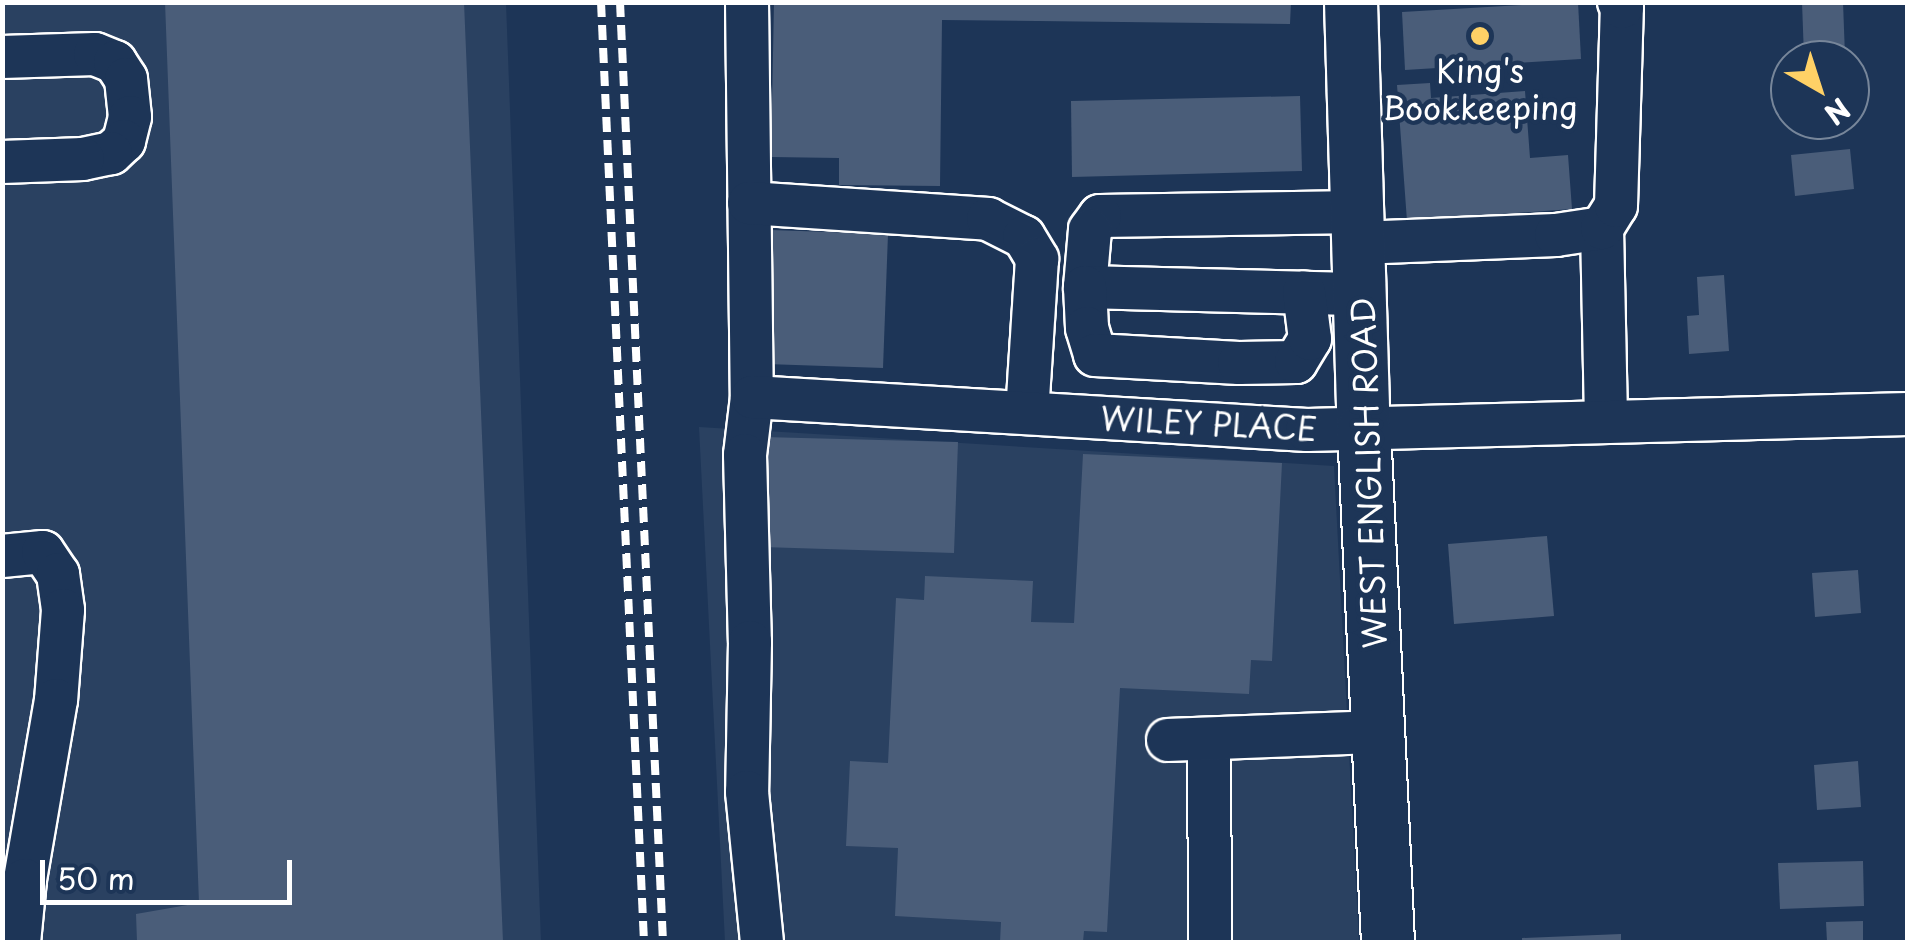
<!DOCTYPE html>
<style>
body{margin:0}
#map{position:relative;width:1910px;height:945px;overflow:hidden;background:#1d3557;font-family:"Playpen Sans",sans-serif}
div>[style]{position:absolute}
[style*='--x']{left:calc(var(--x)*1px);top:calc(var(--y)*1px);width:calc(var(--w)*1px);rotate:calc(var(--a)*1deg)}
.built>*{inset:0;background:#2a4161}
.building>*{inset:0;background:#4a5d79}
.roads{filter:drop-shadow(2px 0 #fff) drop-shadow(-2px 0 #fff) drop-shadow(0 2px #fff) drop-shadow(0 -2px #fff)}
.minor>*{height:42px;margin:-21px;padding:0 21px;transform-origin:21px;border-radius:21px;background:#1d3557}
.major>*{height:52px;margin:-26px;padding:0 26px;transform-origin:26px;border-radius:26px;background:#1d3557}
.rail>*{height:8px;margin-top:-4px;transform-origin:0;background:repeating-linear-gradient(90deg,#fff 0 15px,transparent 0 23px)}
.dots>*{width:28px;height:28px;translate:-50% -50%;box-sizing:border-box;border:5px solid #1d3557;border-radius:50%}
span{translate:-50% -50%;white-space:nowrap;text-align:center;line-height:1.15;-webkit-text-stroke:9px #1d3557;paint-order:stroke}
.poi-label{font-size:32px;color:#fff}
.street-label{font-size:32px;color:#fff}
.frame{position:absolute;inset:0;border:5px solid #fff;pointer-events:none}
.north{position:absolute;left:1770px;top:40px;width:100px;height:100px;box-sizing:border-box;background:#1d3557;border:2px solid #77869a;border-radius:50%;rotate:141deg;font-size:28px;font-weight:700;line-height:40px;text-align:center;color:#fff}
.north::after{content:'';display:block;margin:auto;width:35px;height:45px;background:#ffd166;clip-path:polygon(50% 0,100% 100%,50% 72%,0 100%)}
.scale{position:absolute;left:40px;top:860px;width:252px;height:45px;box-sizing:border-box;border:5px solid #fff;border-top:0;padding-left:12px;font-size:30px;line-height:35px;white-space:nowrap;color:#fff;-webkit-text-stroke:8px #1d3557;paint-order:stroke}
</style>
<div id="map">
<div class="built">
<i style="clip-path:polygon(2px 3px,506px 3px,541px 942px,3px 942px)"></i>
<i style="clip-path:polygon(699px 427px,1334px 466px,1359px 942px,725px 942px)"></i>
</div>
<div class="building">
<i style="clip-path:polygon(165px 2px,464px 2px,503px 942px,137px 942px,136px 914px,199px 903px)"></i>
<i style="clip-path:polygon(774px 2px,1291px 2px,1290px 24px,942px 20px,940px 186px,839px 185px,839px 158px,771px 157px)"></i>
<i style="clip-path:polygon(1572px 2px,1578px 2px,1581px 59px,1405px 70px,1402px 12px)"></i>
<i style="clip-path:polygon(1802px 2px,1843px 2px,1845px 56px,1804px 57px)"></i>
<i style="clip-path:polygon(1430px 83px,1431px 98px,1525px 91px,1530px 158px,1568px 155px,1572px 209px,1407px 221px,1397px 85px)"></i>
<i style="clip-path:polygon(1300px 96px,1302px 171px,1072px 177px,1071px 101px)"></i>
<i style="clip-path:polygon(1807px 120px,1846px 120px,1847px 130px,1808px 134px)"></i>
<i style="clip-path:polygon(1850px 149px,1854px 189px,1795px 196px,1791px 155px)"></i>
<i style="clip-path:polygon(771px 230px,888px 234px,883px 368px,766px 364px)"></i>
<i style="clip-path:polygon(1724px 275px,1729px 351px,1689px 354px,1687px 316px,1699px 315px,1697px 277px)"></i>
<i style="clip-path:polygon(763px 437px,958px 442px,954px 553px,760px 547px)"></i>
<i style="clip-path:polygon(1083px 454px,1282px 463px,1272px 661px,1251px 660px,1249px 694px,1120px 688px,1107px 932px,1084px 931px,1083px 942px,1000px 942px,1001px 922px,895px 916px,898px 848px,846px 846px,850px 761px,888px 763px,896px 598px,924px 600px,925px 576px,1033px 581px,1031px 622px,1074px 623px)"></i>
<i style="clip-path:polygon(1547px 536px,1554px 616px,1454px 624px,1448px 544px)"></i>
<i style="clip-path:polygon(1858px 570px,1861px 613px,1815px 617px,1812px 573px)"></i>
<i style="clip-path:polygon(1858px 761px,1861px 807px,1817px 810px,1814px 765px)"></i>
<i style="clip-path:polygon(1863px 861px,1864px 906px,1780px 909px,1778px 863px)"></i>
<i style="clip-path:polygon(1863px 921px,1863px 942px,1827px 942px,1826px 922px)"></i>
<i style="clip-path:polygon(1621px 934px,1621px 942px,1522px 942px,1522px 938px)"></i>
</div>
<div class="roads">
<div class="minor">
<i style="--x:747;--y:2;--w:395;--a:89.3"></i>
<i style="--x:752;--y:397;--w:58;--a:96.9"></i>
<i style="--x:745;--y:455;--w:187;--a:88.5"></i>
<i style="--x:750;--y:642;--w:150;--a:91.1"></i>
<i style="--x:747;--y:792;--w:151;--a:84.3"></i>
<i style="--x:2;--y:57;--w:93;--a:-1.8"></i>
<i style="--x:95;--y:54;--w:22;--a:22"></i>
<i style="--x:115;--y:62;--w:20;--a:57"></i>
<i style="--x:126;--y:79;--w:38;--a:84"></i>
<i style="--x:130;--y:117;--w:25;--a:104"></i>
<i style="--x:124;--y:141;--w:18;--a:137"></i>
<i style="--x:111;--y:153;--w:29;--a:168"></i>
<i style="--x:83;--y:159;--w:81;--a:177.9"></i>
<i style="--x:749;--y:203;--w:240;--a:3.8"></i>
<i style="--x:988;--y:219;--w:40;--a:26.6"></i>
<i style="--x:1024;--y:237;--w:26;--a:59"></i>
<i style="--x:1037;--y:259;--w:154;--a:93.7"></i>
<i style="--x:1358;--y:212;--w:258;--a:179.1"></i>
<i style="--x:1100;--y:216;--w:17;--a:126"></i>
<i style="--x:1090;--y:230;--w:57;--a:95"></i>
<i style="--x:1085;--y:287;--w:276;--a:1.5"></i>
<i style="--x:1602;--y:228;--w:194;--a:88.8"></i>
<i style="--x:1359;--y:243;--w:197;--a:-2.3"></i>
<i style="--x:1556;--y:235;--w:47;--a:-8.7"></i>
<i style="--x:1602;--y:228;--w:26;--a:-58"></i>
<i style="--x:1616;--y:206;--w:199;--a:-88.3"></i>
<i style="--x:1622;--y:7;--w:6;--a:-121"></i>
<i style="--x:1085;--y:287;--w:41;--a:87.2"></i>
<i style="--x:1087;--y:328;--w:28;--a:73"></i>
<i style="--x:1095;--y:355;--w:144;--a:3.2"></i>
<i style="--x:1239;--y:363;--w:57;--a:-1"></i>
<i style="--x:1296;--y:362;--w:27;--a:-59"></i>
<i style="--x:1310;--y:339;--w:47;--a:-97.3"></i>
<i style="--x:752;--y:397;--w:556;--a:3.4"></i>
<i style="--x:1307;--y:430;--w:601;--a:-1.52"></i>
<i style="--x:2;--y:556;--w:41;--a:-5.6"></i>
<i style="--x:43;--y:552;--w:27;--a:56"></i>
<i style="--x:58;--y:574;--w:36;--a:82"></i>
<i style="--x:63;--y:610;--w:90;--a:94.4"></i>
<i style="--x:56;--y:700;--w:183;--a:99.8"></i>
<i style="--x:25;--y:880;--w:62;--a:95.5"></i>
<i style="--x:1209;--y:739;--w:203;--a:89.7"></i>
<i style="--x:1168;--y:740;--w:210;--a:-2.2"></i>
</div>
<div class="major">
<i style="--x:1351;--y:2;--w:426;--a:88.3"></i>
<i style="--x:1364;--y:428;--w:515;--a:87.33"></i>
</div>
</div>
<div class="rail">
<i style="--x:601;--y:2;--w:941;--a:87.38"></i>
<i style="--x:620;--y:2;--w:941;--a:87.38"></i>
</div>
<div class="dots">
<i style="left:1480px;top:36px;background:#ffd166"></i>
</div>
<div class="poi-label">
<span style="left:1480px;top:89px">King's<br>Bookkeeping</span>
</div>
<div class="street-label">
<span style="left:1209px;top:423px;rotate:3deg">WILEY PLACE</span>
<span style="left:1368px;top:473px;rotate:-92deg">WEST ENGLISH ROAD</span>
</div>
<div class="frame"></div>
<div class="north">N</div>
<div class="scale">50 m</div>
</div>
